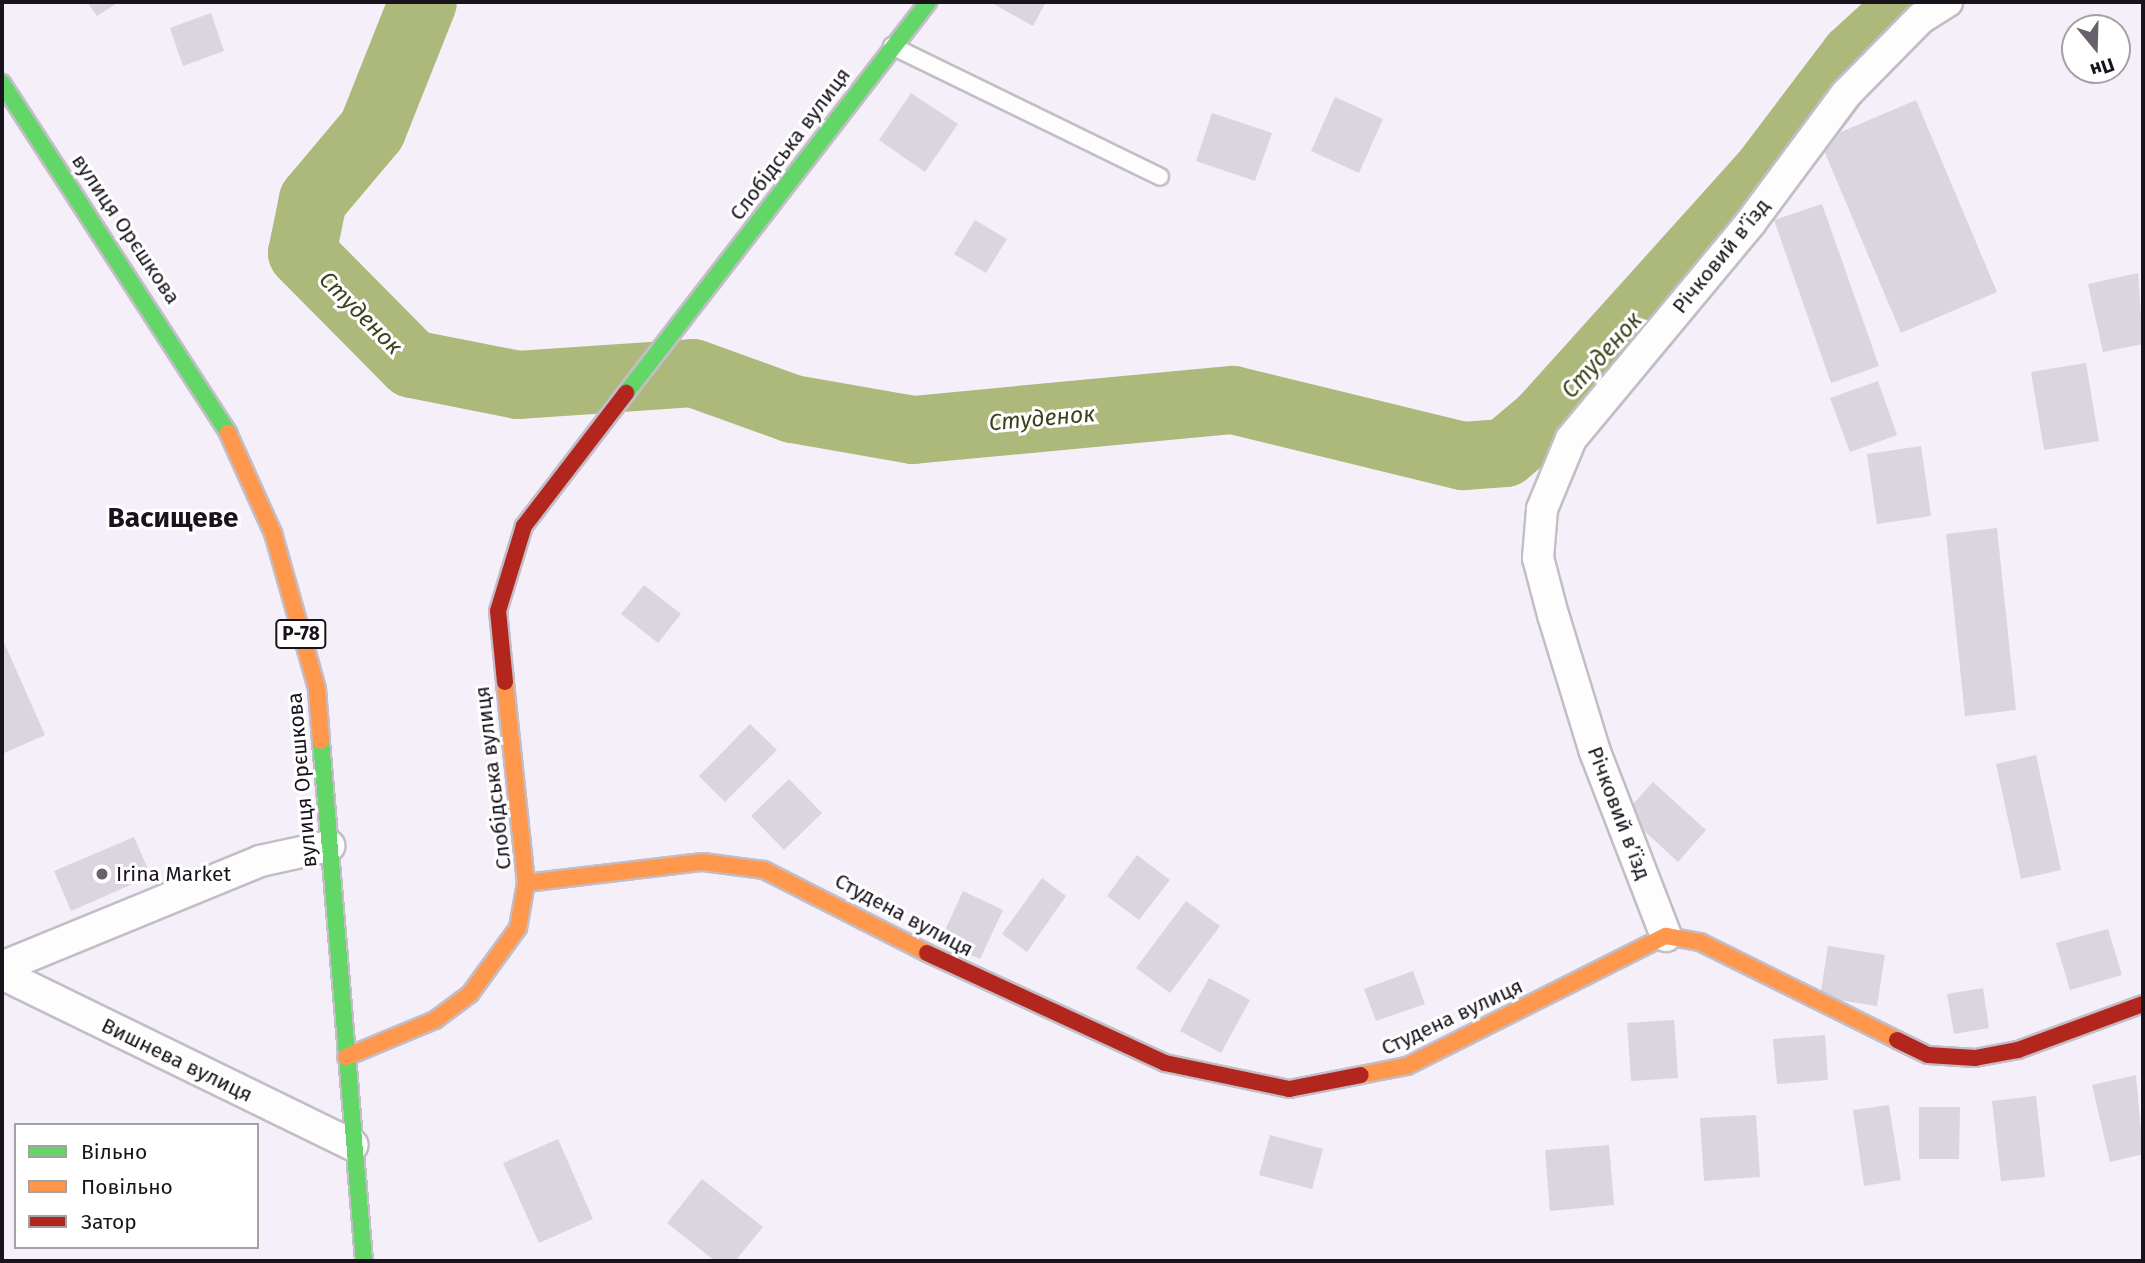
<!DOCTYPE html>
<meta charset="utf-8">
<style>
body{margin:0}
#map{position:relative;width:2145px;height:1263px;overflow:hidden;background:#f5effa;font-family:"Fira Sans",sans-serif}
div>[style]{position:absolute}
[style*='--x']{left:calc(var(--x)*1px);top:calc(var(--y)*1px);width:calc(var(--w)*1px);rotate:calc(var(--a)*1deg)}
.river>*{height:68px;margin:-34px;padding:0 34px;transform-origin:34px;border-radius:34px;background:#acb97b}
.building>*{inset:0;background:#dad5de}
.roads{filter:drop-shadow(2px 0 #c2bdc6) drop-shadow(-2px 0 #c2bdc6) drop-shadow(0 2px #c2bdc6) drop-shadow(0 -2px #c2bdc6)}
.lane>*{height:16px;margin:-8px;padding:0 8px;transform-origin:8px;border-radius:8px;background:#fefdfe}
.street>*{height:30px;margin:-15px;padding:0 15px;transform-origin:15px;border-radius:15px;background:#fefdfe}
.fast>*{height:16px;margin:-8px;padding:0 8px;transform-origin:8px;border-radius:8px;background:#63d668}
.slow>*{height:16px;margin:-8px;padding:0 8px;transform-origin:8px;border-radius:8px;background:#ff974d}
.jam>*{height:16px;margin:-8px;padding:0 8px;transform-origin:8px;border-radius:8px;background:#b3261e}
.dots>*{width:19px;height:19px;translate:-50% -50%;box-sizing:border-box;border:4px solid #fff;border-radius:50%}
span{translate:-50% -50%;white-space:nowrap;text-align:center;line-height:1.15;-webkit-text-stroke:6px #fff;paint-order:stroke}
.shield-label span{padding:2px 5px;background:#fff;border:2px solid;border-radius:5px;-webkit-text-stroke-width:0}
.shield-label{font-size:19px;color:#19141c;font-weight:700}
.street-label{font-size:21px;color:#19141c}
.poi-label{font-size:21px;color:#19141c}
.left{translate:0 -50%;text-align:left}
.water-label{font-size:23px;color:#39421b;font-style:italic}
.district-label{font-size:28px;color:#19141c;font-weight:700}
.frame{position:absolute;inset:0;border:4px solid #19141c;pointer-events:none}
.legend{position:absolute;left:14px;top:1123px;width:245px;height:126px;box-sizing:border-box;background:#fff;border:2px solid #a3a1a4;margin:0;padding:9px 12px;list-style:none;font-size:21px;color:#19141c}
.legend li{display:flex;align-items:center;gap:14px;height:35px}
.legend b{width:35px;border:2px solid #a3a1a4}
.north{position:absolute;left:2061px;top:14px;width:70px;height:70px;box-sizing:border-box;background:#fff;border:2px solid #a3a1a4;border-radius:50%;rotate:161deg;font-size:19px;font-weight:700;line-height:28px;text-align:center;color:#19141c}
.north::after{content:'';display:block;margin:auto;width:24px;height:32px;background:#66616a;clip-path:polygon(50% 0,100% 100%,50% 72%,0 100%)}
</style>
<div id="map">
<div class="river">
<i style="--x:423;--y:2;--w:138;--a:111.7"></i>
<i style="--x:372;--y:130;--w:92;--a:130.1"></i>
<i style="--x:313;--y:200;--w:54;--a:101.7"></i>
<i style="--x:302;--y:253;--w:156;--a:45.3"></i>
<i style="--x:412;--y:364;--w:108;--a:11.2"></i>
<i style="--x:518;--y:385;--w:175;--a:-3.9"></i>
<i style="--x:693;--y:373;--w:106;--a:19.8"></i>
<i style="--x:793;--y:409;--w:122;--a:9.9"></i>
<i style="--x:913;--y:430;--w:321;--a:-5.4"></i>
<i style="--x:1233;--y:400;--w:237;--a:13.7"></i>
<i style="--x:1463;--y:456;--w:42;--a:-4.1"></i>
<i style="--x:1505;--y:453;--w:50;--a:-40.1"></i>
<i style="--x:1543;--y:421;--w:335;--a:-48"></i>
<i style="--x:1767;--y:172;--w:144;--a:-52.9"></i>
<i style="--x:1854;--y:57;--w:81;--a:-42.5"></i>
</div>
<div class="building">
<i style="clip-path:polygon(87px 2px,119px 2px,97px 16px)"></i>
<i style="clip-path:polygon(990px 2px,1046px 2px,1033px 26px)"></i>
<i style="clip-path:polygon(211px 13px,224px 51px,183px 66px,170px 28px)"></i>
<i style="clip-path:polygon(911px 93px,958px 124px,925px 172px,879px 140px)"></i>
<i style="clip-path:polygon(1335px 97px,1383px 119px,1359px 173px,1311px 151px)"></i>
<i style="clip-path:polygon(1916px 100px,1997px 292px,1901px 333px,1820px 141px)"></i>
<i style="clip-path:polygon(1212px 113px,1272px 133px,1255px 181px,1196px 161px)"></i>
<i style="clip-path:polygon(1822px 204px,1879px 366px,1831px 383px,1774px 220px)"></i>
<i style="clip-path:polygon(975px 220px,1007px 239px,986px 273px,954px 254px)"></i>
<i style="clip-path:polygon(2138px 273px,2143px 344px,2103px 352px,2088px 284px)"></i>
<i style="clip-path:polygon(2086px 363px,2099px 441px,2044px 450px,2031px 372px)"></i>
<i style="clip-path:polygon(1878px 381px,1897px 435px,1850px 452px,1830px 398px)"></i>
<i style="clip-path:polygon(1921px 446px,1931px 516px,1877px 524px,1867px 454px)"></i>
<i style="clip-path:polygon(1997px 528px,2016px 710px,1965px 716px,1946px 534px)"></i>
<i style="clip-path:polygon(644px 585px,681px 614px,658px 643px,621px 614px)"></i>
<i style="clip-path:polygon(2px 638px,45px 735px,2px 754px)"></i>
<i style="clip-path:polygon(750px 724px,777px 750px,725px 802px,699px 776px)"></i>
<i style="clip-path:polygon(2036px 755px,2061px 870px,2021px 879px,1996px 764px)"></i>
<i style="clip-path:polygon(789px 779px,822px 813px,784px 850px,751px 816px)"></i>
<i style="clip-path:polygon(1653px 782px,1706px 830px,1678px 862px,1625px 813px)"></i>
<i style="clip-path:polygon(134px 837px,151px 876px,71px 911px,54px 871px)"></i>
<i style="clip-path:polygon(1137px 855px,1170px 880px,1139px 920px,1107px 896px)"></i>
<i style="clip-path:polygon(1042px 878px,1066px 896px,1027px 952px,1002px 934px)"></i>
<i style="clip-path:polygon(963px 891px,1003px 910px,980px 959px,940px 941px)"></i>
<i style="clip-path:polygon(1186px 901px,1220px 926px,1170px 993px,1136px 968px)"></i>
<i style="clip-path:polygon(2108px 929px,2122px 975px,2070px 990px,2056px 943px)"></i>
<i style="clip-path:polygon(1828px 946px,1885px 955px,1877px 1006px,1820px 997px)"></i>
<i style="clip-path:polygon(1413px 971px,1425px 1004px,1376px 1021px,1364px 989px)"></i>
<i style="clip-path:polygon(1209px 978px,1250px 1000px,1221px 1053px,1180px 1031px)"></i>
<i style="clip-path:polygon(1983px 988px,1989px 1028px,1954px 1034px,1947px 994px)"></i>
<i style="clip-path:polygon(1674px 1020px,1678px 1078px,1631px 1081px,1627px 1023px)"></i>
<i style="clip-path:polygon(1825px 1035px,1828px 1080px,1777px 1084px,1773px 1039px)"></i>
<i style="clip-path:polygon(2136px 1075px,2143px 1154px,2110px 1162px,2092px 1085px)"></i>
<i style="clip-path:polygon(2036px 1096px,2045px 1177px,2001px 1181px,1992px 1101px)"></i>
<i style="clip-path:polygon(1889px 1105px,1901px 1180px,1864px 1186px,1853px 1110px)"></i>
<i style="clip-path:polygon(1919px 1107px,1960px 1107px,1959px 1159px,1919px 1159px)"></i>
<i style="clip-path:polygon(1756px 1115px,1760px 1177px,1704px 1181px,1700px 1118px)"></i>
<i style="clip-path:polygon(1270px 1135px,1323px 1149px,1312px 1189px,1259px 1175px)"></i>
<i style="clip-path:polygon(558px 1139px,593px 1219px,539px 1243px,503px 1163px)"></i>
<i style="clip-path:polygon(1609px 1145px,1614px 1205px,1550px 1211px,1545px 1150px)"></i>
<i style="clip-path:polygon(702px 1179px,763px 1227px,735px 1261px,715px 1261px,667px 1223px)"></i>
</div>
<div class="roads">
<div class="lane">
<i style="--x:892;--y:46;--w:298;--a:26"></i>
</div>
<div class="street">
<i style="--x:1666;--y:936;--w:197;--a:-111.1"></i>
<i style="--x:1595;--y:752;--w:143;--a:-107"></i>
<i style="--x:1553;--y:615;--w:59;--a:-104.7"></i>
<i style="--x:1538;--y:558;--w:49;--a:-85.3"></i>
<i style="--x:1542;--y:509;--w:76;--a:-67.5"></i>
<i style="--x:1571;--y:439;--w:282;--a:-50.3"></i>
<i style="--x:1751;--y:222;--w:159;--a:-53.4"></i>
<i style="--x:1846;--y:94;--w:107;--a:-45.4"></i>
<i style="--x:1921;--y:18;--w:31;--a:-32"></i>
<i style="--x:2;--y:967;--w:279;--a:-22.3"></i>
<i style="--x:260;--y:861;--w:71;--a:-12.3"></i>
<i style="--x:2;--y:974;--w:390;--a:26"></i>
</div>
<div class="fast">
<i style="--x:2;--y:83;--w:417;--a:57.1"></i>
<i style="--x:626;--y:393;--w:494;--a:-52.3"></i>
<i style="--x:321;--y:741;--w:522;--a:85.27"></i>
</div>
<div class="slow">
<i style="--x:228;--y:433;--w:110;--a:65.8"></i>
<i style="--x:273;--y:533;--w:162;--a:74.2"></i>
<i style="--x:317;--y:689;--w:52;--a:85.6"></i>
<i style="--x:526;--y:883;--w:178;--a:-6.8"></i>
<i style="--x:703;--y:862;--w:62;--a:7.5"></i>
<i style="--x:764;--y:870;--w:183;--a:27"></i>
<i style="--x:346;--y:1057;--w:96;--a:-22.6"></i>
<i style="--x:435;--y:1020;--w:44;--a:-36.6"></i>
<i style="--x:470;--y:994;--w:82;--a:-54"></i>
<i style="--x:518;--y:928;--w:46;--a:-79.9"></i>
<i style="--x:526;--y:883;--w:202;--a:-96"></i>
<i style="--x:1361;--y:1075;--w:47;--a:-11.1"></i>
<i style="--x:1407;--y:1066;--w:290;--a:-26.7"></i>
<i style="--x:1666;--y:936;--w:35;--a:10"></i>
<i style="--x:1700;--y:942;--w:220;--a:26.4"></i>
</div>
<div class="jam">
<i style="--x:505;--y:682;--w:71;--a:-95.6"></i>
<i style="--x:498;--y:611;--w:89;--a:-73"></i>
<i style="--x:524;--y:526;--w:168;--a:-52.5"></i>
<i style="--x:927;--y:953;--w:262;--a:24.8"></i>
<i style="--x:1165;--y:1063;--w:127;--a:11.8"></i>
<i style="--x:1289;--y:1089;--w:73;--a:-11"></i>
<i style="--x:1897;--y:1040;--w:34;--a:26"></i>
<i style="--x:1928;--y:1055;--w:47;--a:3.7"></i>
<i style="--x:1975;--y:1058;--w:44;--a:-10.5"></i>
<i style="--x:2018;--y:1050;--w:133;--a:-20.2"></i>
</div>
</div>
<div class="dots">
<i style="left:102px;top:874px;background:#66616a"></i>
</div>
<div class="shield-label">
<span style="left:301px;top:634px">Р-78</span>
</div>
<div class="street-label">
<span style="left:790px;top:144px;rotate:-53deg">Слобідська вулиця</span>
<span style="left:126px;top:229px;rotate:56deg">вулиця Орєшкова</span>
<span style="left:1721px;top:256px;rotate:-51deg">Річковий в’їзд</span>
<span style="left:493px;top:778px;rotate:-97deg">Слобідська вулиця</span>
<span style="left:302px;top:780px;rotate:-95deg">вулиця Орєшкова</span>
<span style="left:1619px;top:813px;rotate:69deg">Річковий в’їзд</span>
<span style="left:904px;top:915px;rotate:28deg">Студена вулиця</span>
<span style="left:1452px;top:1017px;rotate:-25deg">Студена вулиця</span>
<span style="left:177px;top:1060px;rotate:26deg">Вишнева вулиця</span>
</div>
<div class="poi-label">
<span class="left" style="left:116px;top:874px">Irina Market</span>
</div>
<div class="water-label">
<span style="left:361px;top:313px;rotate:45deg">Студенок</span>
<span style="left:1602px;top:355px;rotate:-48deg">Студенок</span>
<span style="left:1042px;top:418px;rotate:-5deg">Студенок</span>
</div>
<div class="district-label">
<span style="left:173px;top:518px">Васищеве</span>
</div>
<div class="frame"></div>
<ul class="legend">
<li><b style="height:9px;background:#63d668"></b>Вільно</li>
<li><b style="height:9px;background:#ff974d"></b>Повільно</li>
<li><b style="height:9px;background:#b3261e"></b>Затор</li>
</ul>
<div class="north">Пн</div>
</div>
